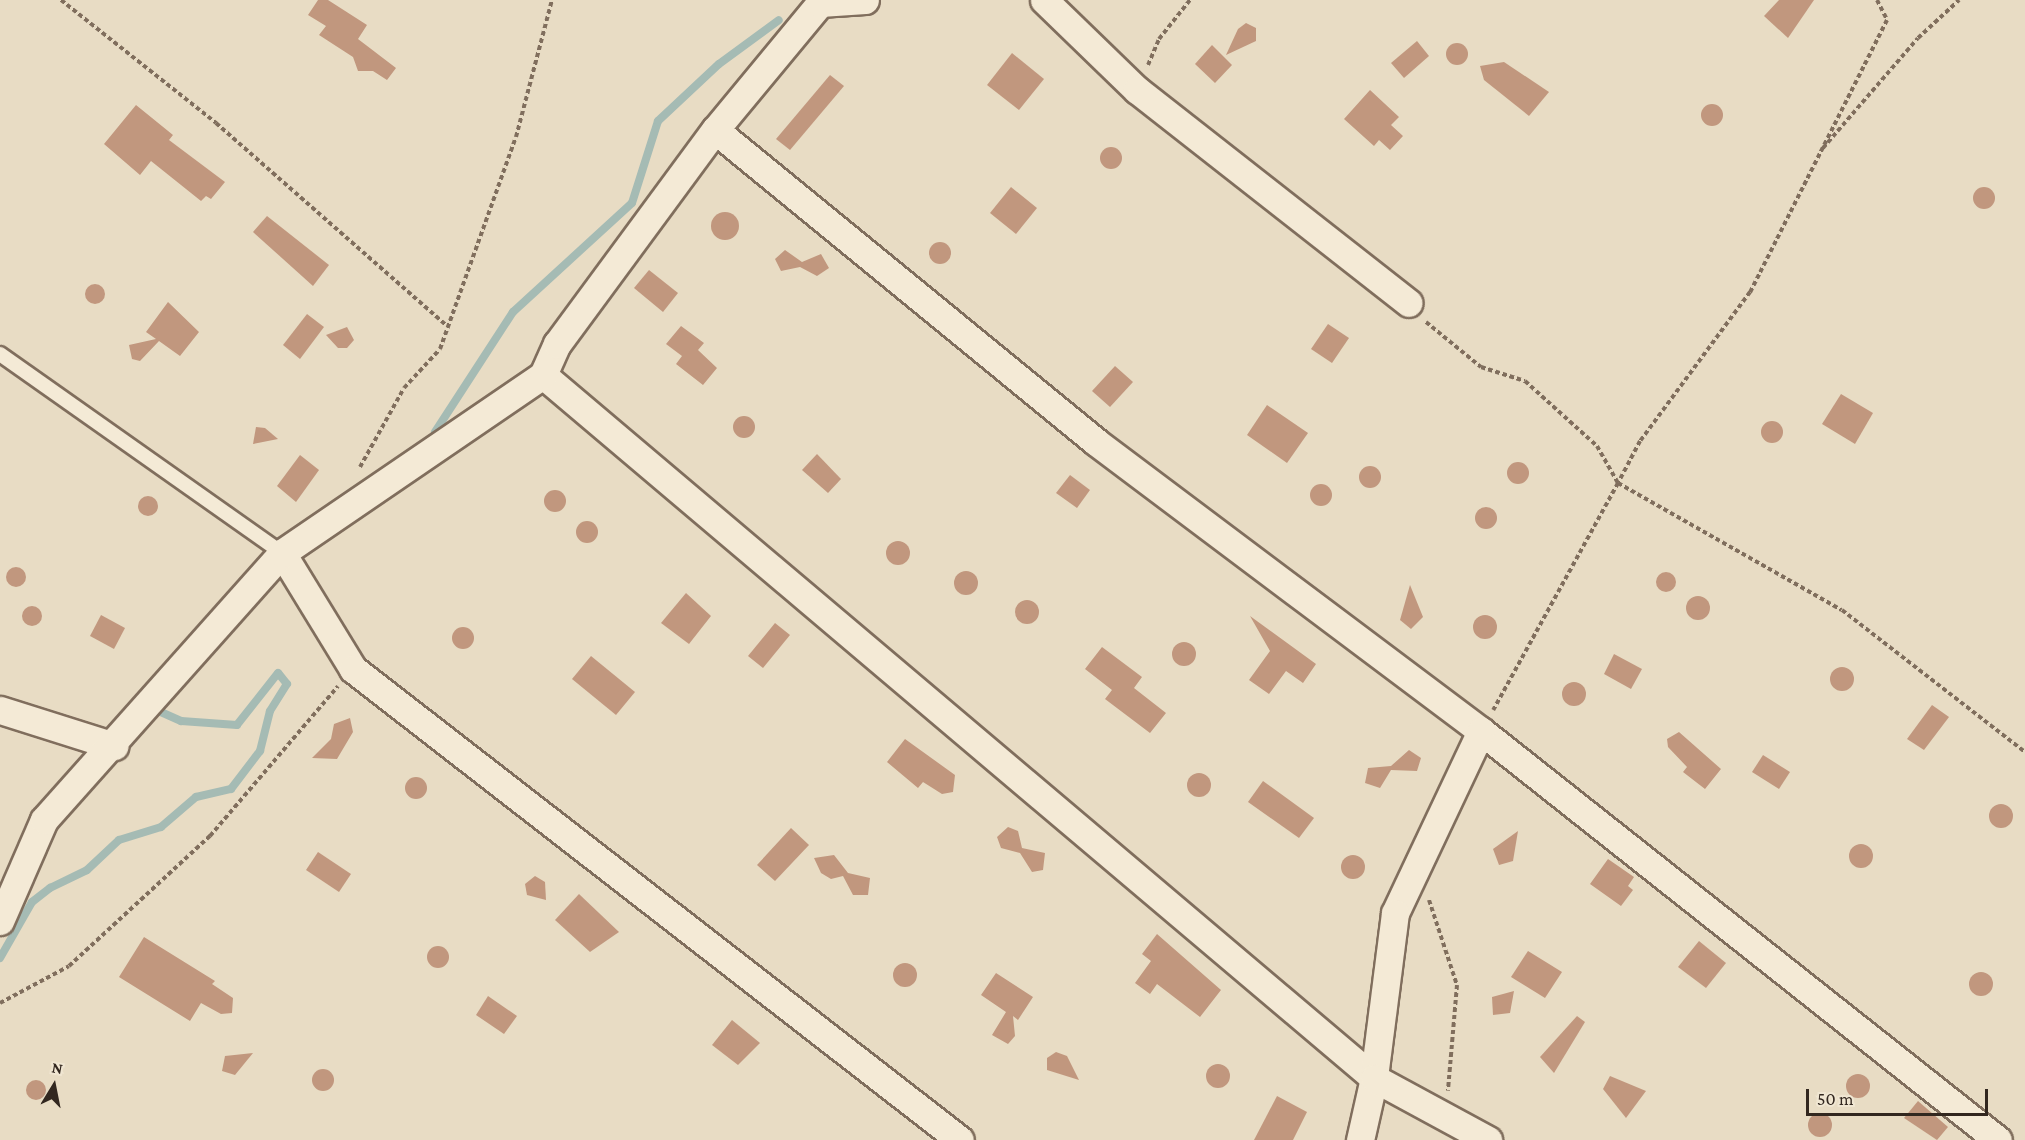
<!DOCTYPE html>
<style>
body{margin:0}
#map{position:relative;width:2025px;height:1140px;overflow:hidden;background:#e8dcc4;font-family:"Crimson Pro",serif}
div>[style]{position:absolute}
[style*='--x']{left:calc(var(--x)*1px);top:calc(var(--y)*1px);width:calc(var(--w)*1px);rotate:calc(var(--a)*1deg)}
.stream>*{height:8px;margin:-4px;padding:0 4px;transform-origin:4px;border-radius:4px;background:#a5bbb4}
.building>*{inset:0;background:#c1977e}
.round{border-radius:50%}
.path>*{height:4px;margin-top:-2px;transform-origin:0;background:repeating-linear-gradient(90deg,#806e5d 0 4.5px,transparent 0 7.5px)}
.roads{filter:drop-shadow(2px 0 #806e5d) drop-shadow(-2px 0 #806e5d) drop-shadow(0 2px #806e5d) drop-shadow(0 -2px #806e5d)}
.lane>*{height:14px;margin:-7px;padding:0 7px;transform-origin:7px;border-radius:7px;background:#f4ead6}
.street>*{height:27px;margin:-13.5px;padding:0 13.5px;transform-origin:13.5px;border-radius:13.5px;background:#f4ead6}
span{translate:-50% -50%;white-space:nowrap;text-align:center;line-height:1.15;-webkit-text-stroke:4.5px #f0e6d2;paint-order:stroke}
.north{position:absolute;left:24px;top:1056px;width:60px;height:60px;-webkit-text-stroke:4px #f0e6d2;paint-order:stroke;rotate:10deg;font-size:16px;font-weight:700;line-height:24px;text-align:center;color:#32271f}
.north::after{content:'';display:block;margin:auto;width:21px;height:27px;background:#32271f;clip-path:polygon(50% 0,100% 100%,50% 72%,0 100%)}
.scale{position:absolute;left:1806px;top:1089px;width:182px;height:27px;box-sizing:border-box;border:3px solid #32271f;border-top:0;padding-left:8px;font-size:18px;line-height:21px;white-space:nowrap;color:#32271f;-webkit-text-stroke:4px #f0e6d2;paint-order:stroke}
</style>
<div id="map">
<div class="stream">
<i style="--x:435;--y:432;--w:143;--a:-57"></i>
<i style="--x:513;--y:312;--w:161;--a:-42.5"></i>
<i style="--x:632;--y:203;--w:86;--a:-72.4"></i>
<i style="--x:658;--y:121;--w:83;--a:-43.1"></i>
<i style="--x:719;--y:64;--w:74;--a:-36.3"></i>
<i style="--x:0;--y:958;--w:64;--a:-60.3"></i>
<i style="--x:32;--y:902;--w:23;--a:-38"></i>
<i style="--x:50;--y:888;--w:41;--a:-25.9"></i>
<i style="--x:87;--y:870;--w:44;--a:-43.2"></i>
<i style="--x:119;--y:840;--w:44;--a:-17.2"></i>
<i style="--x:161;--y:827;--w:46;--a:-40.6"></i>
<i style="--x:196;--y:797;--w:36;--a:-13"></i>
<i style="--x:231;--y:789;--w:48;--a:-52.7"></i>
<i style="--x:260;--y:751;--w:41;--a:-76"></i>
<i style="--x:270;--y:711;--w:32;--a:-58"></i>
<i style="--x:287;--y:684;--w:14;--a:-129"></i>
<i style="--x:278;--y:673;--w:66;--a:128.3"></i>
<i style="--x:237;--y:725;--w:56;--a:-175.9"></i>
<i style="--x:181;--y:721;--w:32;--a:-156"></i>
</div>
<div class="building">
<i style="clip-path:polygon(318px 0,328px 0,367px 25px,358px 39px,396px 68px,387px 80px,373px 71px,358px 71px,353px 57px,319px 35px,326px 26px,308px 15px)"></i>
<i style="clip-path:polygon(1779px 0,1814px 0,1788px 38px,1764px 16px)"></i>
<i style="clip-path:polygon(1246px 23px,1256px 28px,1256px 41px,1226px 55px,1238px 29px)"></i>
<i style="clip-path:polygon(1417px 41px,1429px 56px,1404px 78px,1391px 63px)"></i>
<i class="round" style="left:1446px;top:43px;width:22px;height:22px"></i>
<i style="clip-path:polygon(1212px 45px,1232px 65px,1215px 83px,1195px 64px)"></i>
<i style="clip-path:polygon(1012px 53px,1044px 79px,1019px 110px,987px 85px)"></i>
<i style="clip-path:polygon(1504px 62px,1549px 92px,1529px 116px,1484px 80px,1480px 66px)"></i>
<i style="clip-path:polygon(830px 75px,844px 86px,790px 150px,776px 139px)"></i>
<i style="clip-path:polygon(1370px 90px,1399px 117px,1391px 125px,1403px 136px,1390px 150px,1379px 140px,1374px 146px,1344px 119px)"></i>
<i class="round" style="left:1701px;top:104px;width:22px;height:22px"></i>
<i style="clip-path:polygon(136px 105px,173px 135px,169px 140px,225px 182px,211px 199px,206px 196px,201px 201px,151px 161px,140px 175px,104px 144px)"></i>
<i class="round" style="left:1100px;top:147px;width:22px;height:22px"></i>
<i style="clip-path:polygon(1011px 187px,1037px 208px,1016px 234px,990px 213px)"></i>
<i class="round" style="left:1973px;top:187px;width:22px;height:22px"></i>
<i class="round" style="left:711px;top:212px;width:28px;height:28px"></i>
<i style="clip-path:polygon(267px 216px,329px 265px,313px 286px,253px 232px)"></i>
<i class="round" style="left:929px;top:242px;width:22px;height:22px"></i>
<i style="clip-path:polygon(785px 250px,802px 262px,821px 254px,829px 268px,817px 276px,800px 267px,781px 271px,775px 259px)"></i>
<i style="clip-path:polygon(649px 270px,678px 293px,663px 312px,634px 288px)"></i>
<i class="round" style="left:85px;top:284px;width:20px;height:20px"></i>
<i style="clip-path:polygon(168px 302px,199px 332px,180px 356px,159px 341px,140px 361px,132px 359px,129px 345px,156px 339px,146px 332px)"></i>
<i style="clip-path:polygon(307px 314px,324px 327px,300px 359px,283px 345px)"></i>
<i style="clip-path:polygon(1328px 324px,1349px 338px,1332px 363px,1311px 349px)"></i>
<i style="clip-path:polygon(681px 326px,704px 343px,698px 350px,717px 368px,703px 385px,676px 364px,682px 356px,666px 344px)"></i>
<i style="clip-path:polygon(347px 327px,354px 340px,347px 348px,338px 348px,326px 335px)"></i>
<i style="clip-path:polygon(1115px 366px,1133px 382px,1110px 407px,1092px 391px)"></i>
<i style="clip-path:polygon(1841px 394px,1873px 413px,1855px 444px,1822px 424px)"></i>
<i style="clip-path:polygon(1267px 405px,1308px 433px,1287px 463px,1247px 435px)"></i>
<i class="round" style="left:733px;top:416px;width:22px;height:22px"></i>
<i class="round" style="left:1761px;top:421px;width:22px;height:22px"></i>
<i style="clip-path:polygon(256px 427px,265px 428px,278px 439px,253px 444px)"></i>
<i style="clip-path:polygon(817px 454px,841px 479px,828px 493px,802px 470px)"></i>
<i style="clip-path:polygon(300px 455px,319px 470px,296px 502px,277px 486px)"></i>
<i class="round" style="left:1507px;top:462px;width:22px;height:22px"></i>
<i class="round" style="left:1359px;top:466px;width:22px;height:22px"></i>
<i style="clip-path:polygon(1070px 475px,1090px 490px,1077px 508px,1056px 493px)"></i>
<i class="round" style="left:1310px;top:484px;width:22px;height:22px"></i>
<i class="round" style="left:544px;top:490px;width:22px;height:22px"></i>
<i class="round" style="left:138px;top:496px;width:20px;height:20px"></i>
<i class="round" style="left:1475px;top:507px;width:22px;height:22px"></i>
<i class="round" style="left:576px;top:521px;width:22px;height:22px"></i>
<i class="round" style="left:886px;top:541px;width:24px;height:24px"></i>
<i class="round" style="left:6px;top:567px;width:20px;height:20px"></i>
<i class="round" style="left:954px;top:571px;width:24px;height:24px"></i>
<i class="round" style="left:1656px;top:572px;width:20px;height:20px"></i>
<i style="clip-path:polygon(1410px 585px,1423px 617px,1411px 629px,1400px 620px)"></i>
<i style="clip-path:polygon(686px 593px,711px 616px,689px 644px,661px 623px)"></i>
<i class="round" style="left:1686px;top:596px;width:24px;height:24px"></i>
<i class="round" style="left:1015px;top:600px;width:24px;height:24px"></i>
<i class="round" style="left:22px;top:606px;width:20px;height:20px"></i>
<i style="clip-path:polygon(101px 615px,125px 628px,114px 649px,90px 636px)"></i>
<i class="round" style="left:1473px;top:615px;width:24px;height:24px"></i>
<i style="clip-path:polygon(1250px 616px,1316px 664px,1303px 683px,1286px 671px,1269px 694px,1249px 680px,1270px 651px)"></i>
<i style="clip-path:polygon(775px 623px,790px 635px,763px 668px,748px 656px)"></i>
<i class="round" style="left:452px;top:627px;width:22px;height:22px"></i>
<i class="round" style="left:1172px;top:642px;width:24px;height:24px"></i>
<i style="clip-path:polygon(1102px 647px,1142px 677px,1134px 688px,1166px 713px,1150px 733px,1105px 699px,1112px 690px,1085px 669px)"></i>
<i style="clip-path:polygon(1614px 654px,1642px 669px,1631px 689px,1604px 674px)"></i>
<i style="clip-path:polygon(591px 656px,635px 692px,616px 715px,572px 679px)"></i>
<i class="round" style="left:1830px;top:667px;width:24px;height:24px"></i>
<i class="round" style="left:1562px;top:682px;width:24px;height:24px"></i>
<i style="clip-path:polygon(1932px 705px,1949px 717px,1924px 750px,1907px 739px)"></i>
<i style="clip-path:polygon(350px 718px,353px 732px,337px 759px,312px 758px,331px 739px,334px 724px)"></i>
<i style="clip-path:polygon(1679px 732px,1721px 769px,1705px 789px,1683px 772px,1687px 767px,1668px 747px,1667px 739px)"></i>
<i style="clip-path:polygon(905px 739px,955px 775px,953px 792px,942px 794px,923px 782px,918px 788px,887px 762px)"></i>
<i style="clip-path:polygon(1409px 750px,1421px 758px,1417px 771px,1391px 770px,1380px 788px,1365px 783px,1368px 768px,1391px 766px)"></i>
<i style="clip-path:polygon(1763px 755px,1790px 772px,1779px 789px,1752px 772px)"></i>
<i class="round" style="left:1187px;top:773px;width:24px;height:24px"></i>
<i class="round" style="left:405px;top:777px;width:22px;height:22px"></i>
<i style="clip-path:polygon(1263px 781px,1314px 818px,1299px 838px,1248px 802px)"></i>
<i class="round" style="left:1989px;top:804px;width:24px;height:24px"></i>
<i style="clip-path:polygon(1008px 827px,1018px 831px,1022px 848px,1045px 853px,1043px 870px,1032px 872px,1020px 853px,1001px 848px,997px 837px)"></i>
<i style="clip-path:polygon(791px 828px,809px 845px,775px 881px,757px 865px)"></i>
<i style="clip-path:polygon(1518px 831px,1513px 861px,1499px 865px,1493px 849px)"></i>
<i class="round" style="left:1849px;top:844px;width:24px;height:24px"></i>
<i style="clip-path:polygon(318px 852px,351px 874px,339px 892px,306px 870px)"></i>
<i style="clip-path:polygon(834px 855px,848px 873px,870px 878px,868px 895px,853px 895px,843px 876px,831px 879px,821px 873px,814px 858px)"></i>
<i class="round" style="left:1341px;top:855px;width:24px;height:24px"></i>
<i style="clip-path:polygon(1608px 859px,1634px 877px,1628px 886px,1633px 890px,1621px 906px,1590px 884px)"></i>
<i style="clip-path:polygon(535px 876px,545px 882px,546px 900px,527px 895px,525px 884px)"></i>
<i style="clip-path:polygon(579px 894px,619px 932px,590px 952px,555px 920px)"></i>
<i style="clip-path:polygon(1157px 934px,1221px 990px,1200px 1017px,1157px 984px,1150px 994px,1135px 983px,1151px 961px,1142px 954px)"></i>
<i style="clip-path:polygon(144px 937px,215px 981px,212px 984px,233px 998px,232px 1013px,221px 1014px,201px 1003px,190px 1021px,119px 977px)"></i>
<i style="clip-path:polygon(1699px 941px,1726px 963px,1706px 988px,1678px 967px)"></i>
<i class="round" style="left:427px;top:946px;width:22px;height:22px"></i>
<i style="clip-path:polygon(1528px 951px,1562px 972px,1545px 998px,1511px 977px)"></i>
<i class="round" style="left:893px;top:963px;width:24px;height:24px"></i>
<i class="round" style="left:1969px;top:972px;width:24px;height:24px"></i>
<i style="clip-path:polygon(996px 973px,1033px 997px,1018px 1020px,1013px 1016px,1015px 1036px,1008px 1044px,992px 1035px,1006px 1012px,981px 995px)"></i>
<i style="clip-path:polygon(1514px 991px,1510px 1013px,1493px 1015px,1492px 997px)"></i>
<i style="clip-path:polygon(488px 996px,517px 1016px,504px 1034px,476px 1015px)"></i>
<i style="clip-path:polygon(1577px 1016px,1585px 1022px,1554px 1073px,1540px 1057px)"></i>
<i style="clip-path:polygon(732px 1020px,760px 1043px,738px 1065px,712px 1045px)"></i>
<i style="clip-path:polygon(1056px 1052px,1067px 1056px,1079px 1080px,1047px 1070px,1047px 1058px)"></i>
<i style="clip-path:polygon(253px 1053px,235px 1075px,222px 1071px,225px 1056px)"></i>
<i class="round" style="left:1206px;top:1064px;width:24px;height:24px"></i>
<i class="round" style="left:312px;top:1069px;width:22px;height:22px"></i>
<i class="round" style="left:1846px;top:1074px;width:24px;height:24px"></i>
<i style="clip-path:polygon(1610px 1076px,1646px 1091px,1626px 1118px,1603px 1089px)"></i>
<i class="round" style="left:26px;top:1080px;width:20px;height:20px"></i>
<i style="clip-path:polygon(1277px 1096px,1307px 1112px,1293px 1140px,1254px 1140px)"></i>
<i style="clip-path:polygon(1918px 1101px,1948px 1127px,1937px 1140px,1904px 1118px)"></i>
<i class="round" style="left:1808px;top:1113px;width:24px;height:24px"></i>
</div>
<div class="path">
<i style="--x:61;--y:0;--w:198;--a:38.4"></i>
<i style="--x:216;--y:123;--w:308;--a:41.3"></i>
<i style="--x:1877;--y:0;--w:22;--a:63"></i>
<i style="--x:1887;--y:20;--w:305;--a:116.7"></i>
<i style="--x:1750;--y:292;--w:185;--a:126.4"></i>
<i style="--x:1640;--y:441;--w:47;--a:117.6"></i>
<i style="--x:1618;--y:483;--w:257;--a:29.6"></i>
<i style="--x:1842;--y:610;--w:232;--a:37.8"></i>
<i style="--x:1148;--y:65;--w:28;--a:-67"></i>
<i style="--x:1159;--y:39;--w:50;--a:-51.5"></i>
<i style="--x:1823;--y:148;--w:145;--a:-49.2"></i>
<i style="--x:1918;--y:38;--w:56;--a:-42.8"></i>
<i style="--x:1426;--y:322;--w:71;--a:39.3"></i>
<i style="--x:1481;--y:367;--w:46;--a:17.7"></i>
<i style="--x:1525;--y:381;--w:97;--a:42.1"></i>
<i style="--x:1597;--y:446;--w:43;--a:60.4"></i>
<i style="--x:1618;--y:483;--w:259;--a:118.8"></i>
<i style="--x:360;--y:467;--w:90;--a:-60.9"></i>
<i style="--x:404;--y:388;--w:53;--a:-47.3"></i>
<i style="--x:440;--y:349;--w:225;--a:-70.3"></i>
<i style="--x:516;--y:137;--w:142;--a:-75.3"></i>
<i style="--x:1429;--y:900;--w:89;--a:71.8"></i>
<i style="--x:1457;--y:985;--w:106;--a:94.9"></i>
<i style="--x:0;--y:1003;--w:78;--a:-28.2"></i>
<i style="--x:69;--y:966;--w:192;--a:-42.7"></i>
<i style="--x:210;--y:836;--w:197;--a:-49.5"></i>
</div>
<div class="roads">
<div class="lane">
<i style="--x:0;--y:354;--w:345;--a:35.2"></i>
</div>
<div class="street">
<i style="--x:1044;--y:0;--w:129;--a:44.1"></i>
<i style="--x:1137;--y:90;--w:345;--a:38.1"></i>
<i style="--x:715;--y:130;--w:492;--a:39.3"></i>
<i style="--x:1096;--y:442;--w:481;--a:36.9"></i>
<i style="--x:1481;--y:731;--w:659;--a:38.35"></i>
<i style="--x:543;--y:375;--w:1088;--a:40.23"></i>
<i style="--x:1374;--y:1078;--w:64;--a:102.7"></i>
<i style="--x:282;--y:553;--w:136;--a:58.5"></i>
<i style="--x:353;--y:669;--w:768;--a:37.81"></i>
<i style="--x:0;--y:710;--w:120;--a:17.5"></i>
<i style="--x:1481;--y:731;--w:201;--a:115.3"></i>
<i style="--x:1395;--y:913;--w:166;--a:97.3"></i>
<i style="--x:1374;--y:1078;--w:130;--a:28.5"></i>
<i style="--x:0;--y:921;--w:110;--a:-66.5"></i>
<i style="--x:44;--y:820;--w:358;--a:-48.3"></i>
<i style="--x:282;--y:553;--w:316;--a:-34.3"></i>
<i style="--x:543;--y:375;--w:34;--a:-66"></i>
<i style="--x:557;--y:344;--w:266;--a:-53.6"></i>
<i style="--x:715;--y:130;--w:165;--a:-50.4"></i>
<i style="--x:820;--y:3;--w:45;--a:-3.8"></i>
</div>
</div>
<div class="north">N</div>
<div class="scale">50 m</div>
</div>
